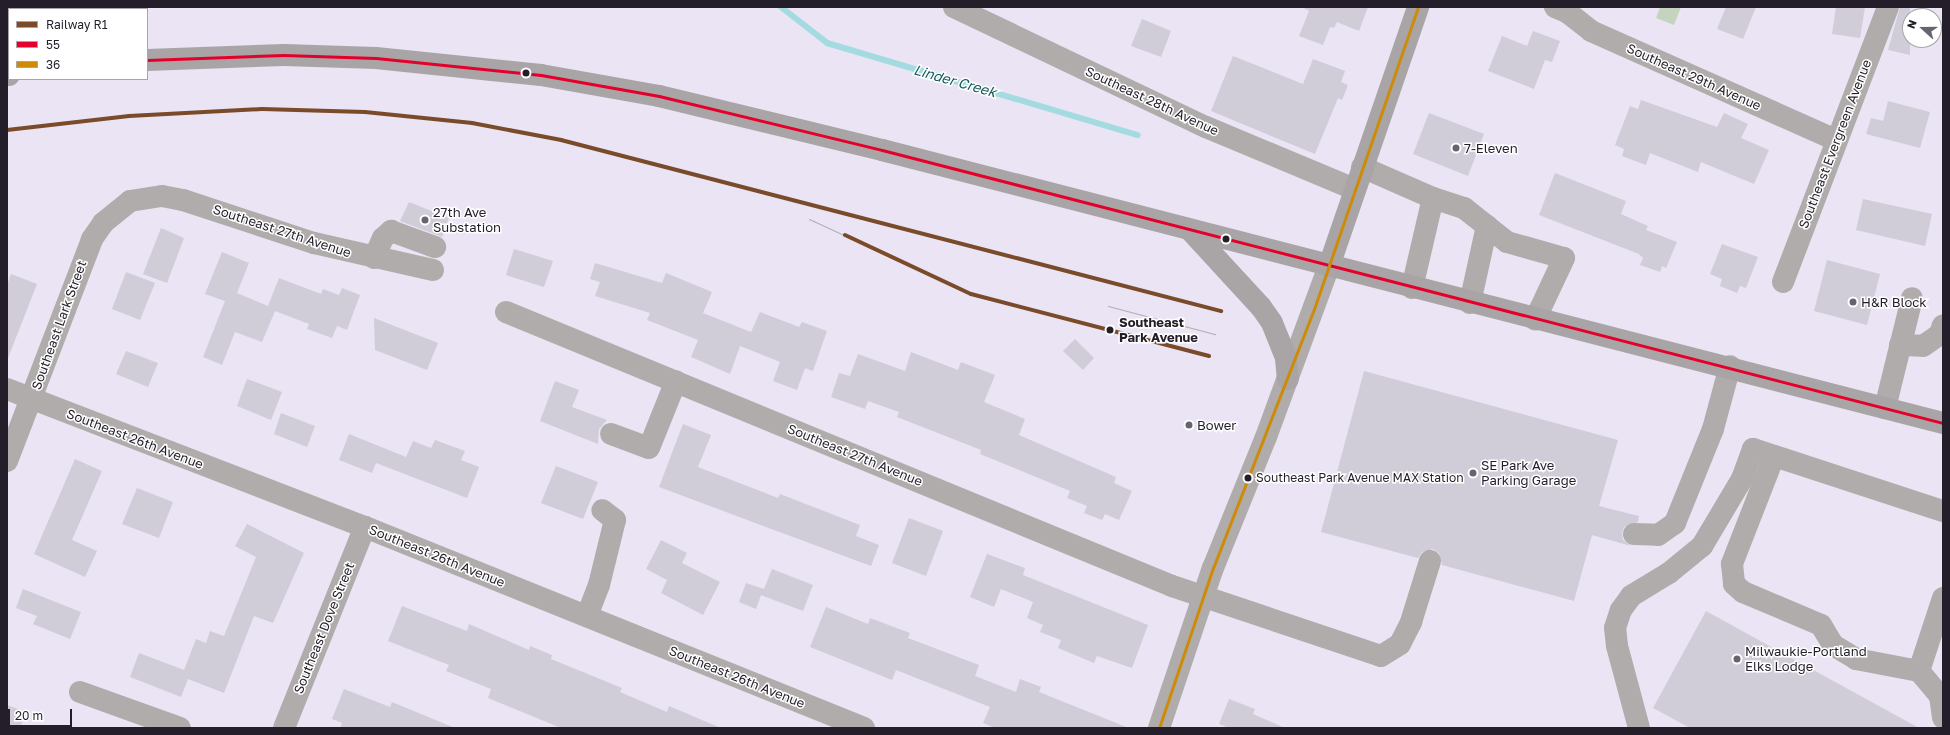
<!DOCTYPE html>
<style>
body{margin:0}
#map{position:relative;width:1950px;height:735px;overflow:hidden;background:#eae4f4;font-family:"Golos Text",sans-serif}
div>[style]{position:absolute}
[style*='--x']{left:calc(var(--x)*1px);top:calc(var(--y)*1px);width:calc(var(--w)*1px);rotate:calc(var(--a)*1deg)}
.green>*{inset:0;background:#c5d4be}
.stream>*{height:6px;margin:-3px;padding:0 3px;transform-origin:3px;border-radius:3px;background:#a4dbe0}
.building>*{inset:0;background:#d0cdd9}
.minor>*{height:22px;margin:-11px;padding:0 11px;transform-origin:11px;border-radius:11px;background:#b0acab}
.major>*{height:22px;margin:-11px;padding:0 11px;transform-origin:11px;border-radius:11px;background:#a9a5a6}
.tram>*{height:1px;margin:-0.5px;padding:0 0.5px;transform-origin:0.5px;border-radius:0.5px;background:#b0adb3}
.bus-1>*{height:3px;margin:-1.5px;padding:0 1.5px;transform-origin:1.5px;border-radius:1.5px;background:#e4002b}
.bus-2>*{height:3px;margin:-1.5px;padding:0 1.5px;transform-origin:1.5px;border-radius:1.5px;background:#cd8b08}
.rail-1>*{height:4px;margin:-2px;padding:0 2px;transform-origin:2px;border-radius:2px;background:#7a4b2a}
.dots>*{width:11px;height:11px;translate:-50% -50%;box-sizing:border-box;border:2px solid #fff;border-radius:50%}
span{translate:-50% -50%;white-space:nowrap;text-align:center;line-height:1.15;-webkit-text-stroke:3px #fff;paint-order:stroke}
.bus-label{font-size:12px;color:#231e29}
.left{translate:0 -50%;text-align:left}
.street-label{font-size:13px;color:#231e29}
.poi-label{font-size:13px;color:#231e29}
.stop-label{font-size:13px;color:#231e29;font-weight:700}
.water-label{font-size:14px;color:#155b5b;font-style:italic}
.frame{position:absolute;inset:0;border:8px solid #231e29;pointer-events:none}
.legend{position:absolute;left:8px;top:8px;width:140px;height:72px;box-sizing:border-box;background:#fff;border:1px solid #a7a5a9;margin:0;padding:5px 7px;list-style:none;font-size:12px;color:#231e29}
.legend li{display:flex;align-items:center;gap:8px;height:20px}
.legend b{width:20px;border:1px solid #a7a5a9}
.north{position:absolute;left:1902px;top:8px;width:40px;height:40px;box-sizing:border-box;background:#fff;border:1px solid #a7a5a9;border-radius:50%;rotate:291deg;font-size:11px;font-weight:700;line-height:16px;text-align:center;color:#231e29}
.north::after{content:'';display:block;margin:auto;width:14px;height:18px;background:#696370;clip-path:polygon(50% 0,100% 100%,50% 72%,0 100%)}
.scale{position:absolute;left:8px;top:709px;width:64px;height:18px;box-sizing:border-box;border:2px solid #231e29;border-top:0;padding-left:5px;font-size:12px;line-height:14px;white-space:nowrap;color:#231e29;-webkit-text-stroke:3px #fff;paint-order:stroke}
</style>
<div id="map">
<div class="green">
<i style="clip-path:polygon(1660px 7px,1681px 7px,1674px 25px,1656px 18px)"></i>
</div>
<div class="stream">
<i style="--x:781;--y:7;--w:58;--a:38"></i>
<i style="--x:827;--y:43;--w:324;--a:16.5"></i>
</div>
<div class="building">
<i style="clip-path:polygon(1302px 7px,1368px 7px,1359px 31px,1337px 22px,1334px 28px,1330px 27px,1323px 45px,1299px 36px,1309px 11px)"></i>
<i style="clip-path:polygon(1726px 7px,1756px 7px,1743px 39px,1717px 29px)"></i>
<i style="clip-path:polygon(1836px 7px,1865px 7px,1860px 38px,1832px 34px)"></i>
<i style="clip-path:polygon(1900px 7px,1910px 7px,1910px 55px,1888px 50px)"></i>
<i style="clip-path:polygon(1142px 19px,1171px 31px,1161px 57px,1131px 46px)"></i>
<i style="clip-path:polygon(1533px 31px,1560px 41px,1552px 62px,1545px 60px,1534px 89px,1488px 71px,1502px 36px,1527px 46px)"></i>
<i style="clip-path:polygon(1233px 56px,1303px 84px,1313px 59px,1345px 71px,1341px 82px,1348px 85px,1342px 100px,1338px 98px,1315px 154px,1211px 111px)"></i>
<i style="clip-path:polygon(1641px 100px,1717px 127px,1724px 113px,1748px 124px,1741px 138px,1769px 150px,1754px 184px,1701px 162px,1698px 172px,1650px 153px,1646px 165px,1622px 156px,1624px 149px,1615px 145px,1630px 106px,1638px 109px)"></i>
<i style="clip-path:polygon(1888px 101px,1930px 112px,1920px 148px,1866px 134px,1871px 118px,1883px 121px)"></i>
<i style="clip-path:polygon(1429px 113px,1484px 134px,1468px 176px,1413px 154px)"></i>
<i style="clip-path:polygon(1555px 173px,1626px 201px,1621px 214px,1648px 226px,1646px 230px,1677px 242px,1666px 268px,1662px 266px,1660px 272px,1640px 265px,1643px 258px,1639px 254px,1539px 215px)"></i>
<i style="clip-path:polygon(1863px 199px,1932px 214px,1925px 246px,1856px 230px)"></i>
<i style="clip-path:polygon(409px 202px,449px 218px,442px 237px,400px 221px)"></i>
<i style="clip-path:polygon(161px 228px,184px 238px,167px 283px,143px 274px)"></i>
<i style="clip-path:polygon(1722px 244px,1758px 257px,1746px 288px,1740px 286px,1737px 293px,1720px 286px,1722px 279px,1710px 274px)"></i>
<i style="clip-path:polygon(514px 249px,553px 261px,544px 287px,506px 275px)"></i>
<i style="clip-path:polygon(222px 252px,249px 263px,237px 293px,268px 306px,279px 278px,321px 294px,323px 289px,339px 295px,342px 288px,360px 295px,347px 330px,337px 326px,332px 338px,307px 329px,309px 324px,275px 311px,262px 342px,235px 332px,222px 365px,203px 357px,225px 301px,205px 294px)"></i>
<i style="clip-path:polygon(1827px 260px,1880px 274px,1867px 325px,1814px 311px)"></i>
<i style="clip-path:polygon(595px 263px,662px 283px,666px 273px,712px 292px,703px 313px,751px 332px,760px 312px,799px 327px,802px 322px,827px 331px,813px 371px,805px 368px,797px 390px,773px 381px,780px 362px,740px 346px,730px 374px,691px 357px,698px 340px,647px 320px,650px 313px,595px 296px,600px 282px,590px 279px)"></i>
<i style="clip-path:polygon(126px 272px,155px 283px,140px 320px,112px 309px)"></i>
<i style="clip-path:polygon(11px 274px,37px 284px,8px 358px,7px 285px)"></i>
<i style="clip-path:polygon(374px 318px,438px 343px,427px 370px,375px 350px)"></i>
<i style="clip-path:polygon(1075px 339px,1094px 358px,1083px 370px,1063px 351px)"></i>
<i style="clip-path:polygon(126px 351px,158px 363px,148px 387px,116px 374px)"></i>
<i style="clip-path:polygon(911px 352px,958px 370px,961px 362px,995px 375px,984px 402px,1025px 419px,1019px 435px,1116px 477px,1114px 483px,1132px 491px,1119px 520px,1105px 514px,1102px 520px,1084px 513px,1087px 506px,1067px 498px,1070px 491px,980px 454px,981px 450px,897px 417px,899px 412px,868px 401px,865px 409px,831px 397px,839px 373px,850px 376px,858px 354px,905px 371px)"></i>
<i style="clip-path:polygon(1364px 371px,1618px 440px,1599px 506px,1639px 516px,1638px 522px,1624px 527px,1622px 533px,1623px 540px,1631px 546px,1592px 535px,1574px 601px,1442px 565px,1439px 553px,1433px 549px,1422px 552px,1418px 558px,1321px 532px)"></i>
<i style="clip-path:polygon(247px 379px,282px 392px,271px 420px,237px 406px)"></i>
<i style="clip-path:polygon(555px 381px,579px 390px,572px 407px,607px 420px,599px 429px,598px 444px,540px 421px)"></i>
<i style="clip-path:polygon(281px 413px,315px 426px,307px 447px,274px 434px)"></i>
<i style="clip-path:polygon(683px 424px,711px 435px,698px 467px,778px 498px,780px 494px,860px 525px,856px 536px,879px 545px,871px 566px,659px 487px)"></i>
<i style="clip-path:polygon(349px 434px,406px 457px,413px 441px,431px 448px,435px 440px,465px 451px,461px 460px,479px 467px,467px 498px,376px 463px,372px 473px,339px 460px)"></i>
<i style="clip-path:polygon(75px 459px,102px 471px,72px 540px,97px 551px,85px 577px,34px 554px)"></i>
<i style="clip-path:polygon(556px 466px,598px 482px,583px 519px,541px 503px)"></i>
<i style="clip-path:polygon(137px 488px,173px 502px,159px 538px,122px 524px)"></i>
<i style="clip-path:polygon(909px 518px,943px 531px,926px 576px,892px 563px)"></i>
<i style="clip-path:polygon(247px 524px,304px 553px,273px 623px,254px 616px,224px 693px,188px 679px,181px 697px,130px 677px,139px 653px,184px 670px,196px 639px,206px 643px,210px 631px,224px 636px,256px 557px,235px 546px)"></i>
<i style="clip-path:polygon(661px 540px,687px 553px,682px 563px,720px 582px,703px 615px,661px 593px,667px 580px,646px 569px)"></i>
<i style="clip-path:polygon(987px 554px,1025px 568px,1023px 575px,1148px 625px,1132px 668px,1097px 656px,1094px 663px,1058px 648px,1061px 640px,1040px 632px,1043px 625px,1027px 618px,1033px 602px,1001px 589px,994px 607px,970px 597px)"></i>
<i style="clip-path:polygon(772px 569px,813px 585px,803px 611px,761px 595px,756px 609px,739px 602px,746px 583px,764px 589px)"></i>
<i style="clip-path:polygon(23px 589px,81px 612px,70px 639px,33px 624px,37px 616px,16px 608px)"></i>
<i style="clip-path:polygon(402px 606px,467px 631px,469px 624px,529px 650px,530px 646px,552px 655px,551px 659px,622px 688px,620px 692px,667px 712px,669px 706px,721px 728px,561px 728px,488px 698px,491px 689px,446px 671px,449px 665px,388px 641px)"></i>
<i style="clip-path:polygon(826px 607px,868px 624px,870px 618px,910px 633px,908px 638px,979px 665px,975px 676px,1016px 692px,1020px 679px,1041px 687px,1039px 692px,1129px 728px,995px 728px,983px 723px,990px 707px,896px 670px,892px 680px,810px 647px)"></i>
<i style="clip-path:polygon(1706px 611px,1919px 728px,1690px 728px,1653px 708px)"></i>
<i style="clip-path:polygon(344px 689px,390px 707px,392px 702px,455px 728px,340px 728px,342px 723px,332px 719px)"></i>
<i style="clip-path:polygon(1229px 699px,1255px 709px,1253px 714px,1285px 728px,1229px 728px,1219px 724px)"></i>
<i style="clip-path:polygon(7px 705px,26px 712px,20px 728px,7px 728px)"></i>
</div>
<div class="minor">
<i style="--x:954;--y:7;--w:279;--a:25.5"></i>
<i style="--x:1206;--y:127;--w:160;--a:22.7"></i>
<i style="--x:1555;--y:7;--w:13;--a:23"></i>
<i style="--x:1567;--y:12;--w:31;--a:38"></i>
<i style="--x:1591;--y:31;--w:268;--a:24"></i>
<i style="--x:1362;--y:167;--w:77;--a:23.6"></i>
<i style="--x:1433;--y:198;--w:33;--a:18"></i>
<i style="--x:1464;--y:208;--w:55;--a:38.3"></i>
<i style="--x:1507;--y:242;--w:59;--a:15.7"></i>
<i style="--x:1564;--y:258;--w:68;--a:115.1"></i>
<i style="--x:374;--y:258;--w:22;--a:-66"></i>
<i style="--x:383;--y:238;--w:11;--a:-41"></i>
<i style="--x:391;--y:231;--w:47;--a:20"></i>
<i style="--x:1783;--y:282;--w:294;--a:-69.1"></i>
<i style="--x:1412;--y:288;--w:92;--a:-76.9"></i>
<i style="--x:1470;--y:303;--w:79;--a:-77.6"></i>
<i style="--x:506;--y:312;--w:720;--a:22.36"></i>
<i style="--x:1172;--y:586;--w:220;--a:18.5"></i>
<i style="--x:1381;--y:656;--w:22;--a:-32"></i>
<i style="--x:1400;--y:644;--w:25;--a:-63"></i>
<i style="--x:1411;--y:622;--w:64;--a:-72.7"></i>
<i style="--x:1900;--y:345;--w:23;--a:2"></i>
<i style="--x:1923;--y:346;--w:21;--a:-35"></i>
<i style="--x:1940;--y:334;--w:9;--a:-72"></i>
<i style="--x:7;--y:389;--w:384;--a:21.1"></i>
<i style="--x:365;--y:527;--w:538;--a:21.94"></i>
<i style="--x:1885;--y:408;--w:113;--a:-76.2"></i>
<i style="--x:611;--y:434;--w:40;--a:20.2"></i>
<i style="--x:649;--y:448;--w:72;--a:-68.1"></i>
<i style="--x:1774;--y:456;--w:116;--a:111.3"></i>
<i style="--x:1732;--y:564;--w:20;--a:84"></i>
<i style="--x:1734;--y:584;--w:12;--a:42"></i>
<i style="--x:1743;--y:592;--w:85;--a:22.9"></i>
<i style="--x:1821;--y:625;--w:23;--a:59"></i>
<i style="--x:1833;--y:645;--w:27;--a:31"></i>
<i style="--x:1856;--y:659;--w:64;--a:10.8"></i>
<i style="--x:7;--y:461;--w:238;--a:-69"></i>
<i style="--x:92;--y:239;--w:19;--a:-55"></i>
<i style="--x:103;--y:223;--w:35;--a:-39"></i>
<i style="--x:130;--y:201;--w:32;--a:-9"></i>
<i style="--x:162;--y:196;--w:21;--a:11"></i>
<i style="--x:183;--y:200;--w:138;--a:18.2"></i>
<i style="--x:314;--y:243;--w:122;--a:12.8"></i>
<i style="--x:1634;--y:534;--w:24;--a:2"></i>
<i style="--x:1658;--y:535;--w:21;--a:-35"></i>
<i style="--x:1675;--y:523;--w:101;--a:-68"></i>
<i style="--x:1713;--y:429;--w:65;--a:-74.9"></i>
<i style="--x:1943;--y:598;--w:77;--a:108.2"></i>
<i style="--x:1919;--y:671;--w:33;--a:50"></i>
<i style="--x:1940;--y:696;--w:22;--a:82"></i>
<i style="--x:587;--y:616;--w:33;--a:-69"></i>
<i style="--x:599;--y:585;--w:67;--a:-76.2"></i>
<i style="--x:615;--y:520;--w:16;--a:-142"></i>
<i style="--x:80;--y:692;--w:106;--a:19.8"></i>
<i style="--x:284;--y:728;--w:217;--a:-68.1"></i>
<i style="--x:1159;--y:728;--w:169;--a:-71.4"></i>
<i style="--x:1213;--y:568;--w:141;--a:-68"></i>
<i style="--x:1266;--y:437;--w:182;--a:-69.8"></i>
<i style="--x:1639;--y:728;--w:85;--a:-105"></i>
<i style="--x:1617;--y:646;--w:18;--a:-96"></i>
<i style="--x:1615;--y:628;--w:19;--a:-72"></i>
<i style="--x:1621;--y:610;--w:17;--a:-54"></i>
<i style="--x:1631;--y:596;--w:44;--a:-31.2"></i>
<i style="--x:1669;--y:573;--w:43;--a:-39.3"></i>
<i style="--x:1702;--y:546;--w:78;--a:-59.2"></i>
<i style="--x:1742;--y:479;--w:32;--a:-70"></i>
<i style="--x:1753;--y:449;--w:200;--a:18.1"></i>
</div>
<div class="major">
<i style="--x:147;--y:60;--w:137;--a:-2.1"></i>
<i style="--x:284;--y:55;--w:92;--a:1.9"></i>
<i style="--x:376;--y:58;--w:166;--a:5.9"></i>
<i style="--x:541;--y:75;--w:120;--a:10.1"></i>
<i style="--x:659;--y:96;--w:229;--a:13.6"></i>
<i style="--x:882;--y:150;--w:1096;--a:14.43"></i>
<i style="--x:7;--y:75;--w:2;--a:0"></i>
<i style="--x:1191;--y:231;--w:103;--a:47.4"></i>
<i style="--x:1261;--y:307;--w:19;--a:55"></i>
<i style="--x:1272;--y:323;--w:38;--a:68"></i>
<i style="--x:1286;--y:358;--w:21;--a:85"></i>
<i style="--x:1329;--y:266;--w:274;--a:-71"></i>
</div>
<div class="tram">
<i style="--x:809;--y:219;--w:179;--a:24.8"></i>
<i style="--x:971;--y:294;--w:246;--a:14.6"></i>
<i style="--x:1117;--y:284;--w:107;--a:14.6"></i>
<i style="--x:1108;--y:306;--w:111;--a:14.7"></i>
</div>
<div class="bus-1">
<i style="--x:147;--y:60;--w:137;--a:-2.1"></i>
<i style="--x:284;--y:55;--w:92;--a:1.9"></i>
<i style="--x:376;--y:58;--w:166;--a:5.9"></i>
<i style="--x:541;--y:75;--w:120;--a:10.1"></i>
<i style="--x:659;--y:96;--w:229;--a:13.6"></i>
<i style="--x:882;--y:150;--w:1096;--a:14.43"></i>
</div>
<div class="bus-2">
<i style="--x:1159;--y:728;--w:169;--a:-71.4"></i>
<i style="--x:1213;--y:568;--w:278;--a:-68.7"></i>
<i style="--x:1314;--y:309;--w:319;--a:-71"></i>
</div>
<div class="rail-1">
<i style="--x:7;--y:130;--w:123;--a:-6.5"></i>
<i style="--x:129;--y:116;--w:133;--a:-3"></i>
<i style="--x:262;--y:109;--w:103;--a:1.7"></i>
<i style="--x:365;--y:112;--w:108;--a:5.9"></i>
<i style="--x:472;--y:123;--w:91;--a:10.8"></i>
<i style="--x:561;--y:140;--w:682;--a:14.53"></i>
<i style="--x:845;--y:235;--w:139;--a:25.1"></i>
<i style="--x:971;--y:294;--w:246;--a:14.6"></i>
</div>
<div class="dots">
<i style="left:526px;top:73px;background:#231e29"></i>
<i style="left:1456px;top:148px;background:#696370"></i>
<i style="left:425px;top:220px;background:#696370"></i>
<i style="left:1226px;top:239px;background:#231e29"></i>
<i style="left:1853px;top:302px;background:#696370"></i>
<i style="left:1110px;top:330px;background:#231e29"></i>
<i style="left:1189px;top:425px;background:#696370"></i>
<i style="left:1473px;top:473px;background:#696370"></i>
<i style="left:1248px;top:478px;background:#231e29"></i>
<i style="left:1737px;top:659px;background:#696370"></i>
</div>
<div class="bus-label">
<span class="left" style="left:1256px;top:478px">Southeast Park Avenue MAX Station</span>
</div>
<div class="street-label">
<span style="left:1694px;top:77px;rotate:24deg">Southeast 29th Avenue</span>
<span style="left:1152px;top:101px;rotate:25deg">Southeast 28th Avenue</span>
<span style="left:1835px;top:144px;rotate:-69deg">Southeast Evergreen Avenue</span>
<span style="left:282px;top:231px;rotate:18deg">Southeast 27th Avenue</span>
<span style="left:59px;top:325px;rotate:-70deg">Southeast Lark Street</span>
<span style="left:135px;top:439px;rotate:21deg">Southeast 26th Avenue</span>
<span style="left:855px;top:455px;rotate:22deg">Southeast 27th Avenue</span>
<span style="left:437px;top:556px;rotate:22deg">Southeast 26th Avenue</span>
<span style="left:324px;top:628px;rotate:-68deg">Southeast Dove Street</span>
<span style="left:737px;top:677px;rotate:22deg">Southeast 26th Avenue</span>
</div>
<div class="poi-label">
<span class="left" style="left:1464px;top:148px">7-Eleven</span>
<span class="left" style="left:433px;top:220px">27th Ave<br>Substation</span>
<span class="left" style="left:1861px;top:302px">H&amp;R Block</span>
<span class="left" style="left:1197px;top:425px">Bower</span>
<span class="left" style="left:1481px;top:473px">SE Park Ave<br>Parking Garage</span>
<span class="left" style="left:1745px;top:659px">Milwaukie-Portland<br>Elks Lodge</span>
</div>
<div class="stop-label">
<span class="left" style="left:1119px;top:330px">Southeast<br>Park Avenue</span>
</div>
<div class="water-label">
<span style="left:955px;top:81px;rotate:16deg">Linder Creek</span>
</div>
<div class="frame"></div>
<ul class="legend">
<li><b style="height:5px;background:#7a4b2a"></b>Railway R1</li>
<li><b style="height:5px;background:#e4002b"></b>55</li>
<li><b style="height:5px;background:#cd8b08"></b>36</li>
</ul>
<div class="north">N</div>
<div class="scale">20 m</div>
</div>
